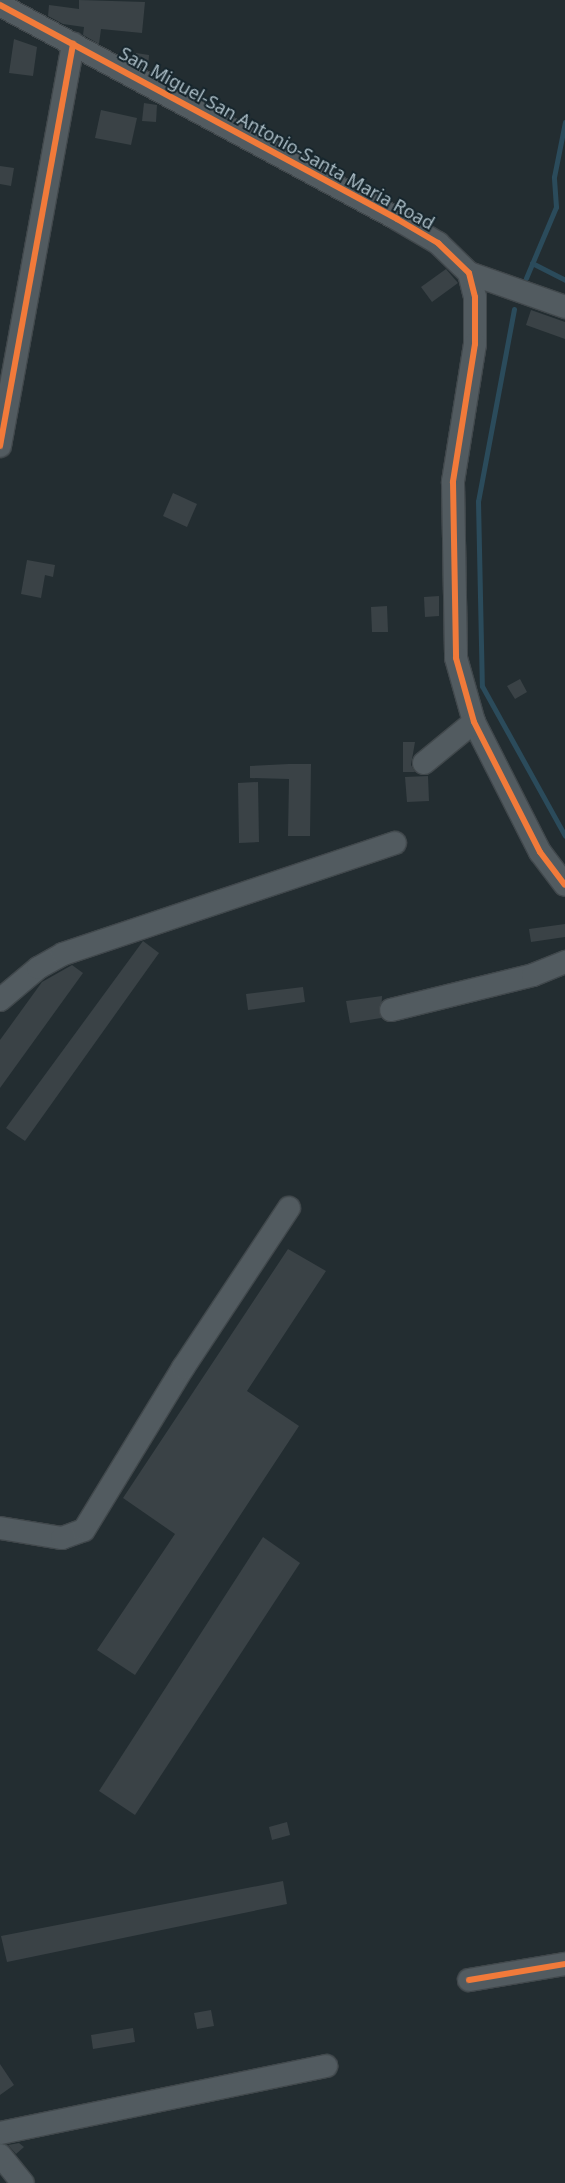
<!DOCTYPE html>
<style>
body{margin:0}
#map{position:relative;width:565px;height:2183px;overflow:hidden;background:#232d31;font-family:"Noto Sans",sans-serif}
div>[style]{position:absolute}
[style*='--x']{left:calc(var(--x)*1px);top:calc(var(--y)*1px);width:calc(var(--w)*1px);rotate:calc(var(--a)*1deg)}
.stream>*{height:5px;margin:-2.5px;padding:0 2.5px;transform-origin:2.5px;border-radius:2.5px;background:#2b4b5b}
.building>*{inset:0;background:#3a4246}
.roads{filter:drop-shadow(1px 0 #41484c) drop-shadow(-1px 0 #41484c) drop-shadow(0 1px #41484c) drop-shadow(0 -1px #41484c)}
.minor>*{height:22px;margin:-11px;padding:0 11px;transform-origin:11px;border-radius:11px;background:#525b60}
.cycleway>*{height:6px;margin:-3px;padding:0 3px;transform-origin:3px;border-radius:3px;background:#f17a3a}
span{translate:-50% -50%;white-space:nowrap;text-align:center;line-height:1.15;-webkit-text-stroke:4px #16252c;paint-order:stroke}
.street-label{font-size:18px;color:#aabcc5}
</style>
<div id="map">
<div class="stream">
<i style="--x:532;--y:263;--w:37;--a:27"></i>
<i style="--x:526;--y:278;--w:77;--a:-67.1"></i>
<i style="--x:556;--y:207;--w:30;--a:-94"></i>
<i style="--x:554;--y:177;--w:56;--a:-78.7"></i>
<i style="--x:514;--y:309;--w:195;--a:100.6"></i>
<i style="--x:478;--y:501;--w:185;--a:88.8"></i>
<i style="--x:482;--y:686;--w:171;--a:61"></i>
</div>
<div class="building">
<i style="clip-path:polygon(79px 0,145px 2px,142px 33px,101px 29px,99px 44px,83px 35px,84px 27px,63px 24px,48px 16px,49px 5px,79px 9px)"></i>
<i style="clip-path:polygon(14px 39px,37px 47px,33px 76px,9px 73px)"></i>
<i style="clip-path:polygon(136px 53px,149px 55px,148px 69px,135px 63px)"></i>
<i style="clip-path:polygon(144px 103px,157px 105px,156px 122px,142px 121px)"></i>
<i style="clip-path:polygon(101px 110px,137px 118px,131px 145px,95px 138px)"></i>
<i style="clip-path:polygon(0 166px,14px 168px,11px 186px,0 184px)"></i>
<i style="clip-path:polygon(446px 269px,458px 283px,432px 302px,421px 287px)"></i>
<i style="clip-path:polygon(531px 310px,565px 322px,565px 339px,526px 325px)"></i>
<i style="clip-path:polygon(173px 493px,197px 504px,187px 527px,163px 516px)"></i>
<i style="clip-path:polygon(27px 560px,55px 565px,53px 577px,45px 575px,41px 598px,21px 594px)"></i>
<i style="clip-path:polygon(439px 596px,439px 616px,425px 617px,424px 597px)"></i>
<i style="clip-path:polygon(387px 606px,388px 632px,372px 632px,371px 607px)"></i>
<i style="clip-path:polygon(520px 679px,527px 692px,515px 699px,507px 686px)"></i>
<i style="clip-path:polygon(403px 742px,415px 742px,411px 765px,415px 772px,403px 772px)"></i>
<i style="clip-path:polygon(289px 764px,311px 764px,310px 836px,288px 836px,289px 779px,250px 778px,250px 766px)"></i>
<i style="clip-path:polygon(428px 776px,429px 801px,407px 802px,405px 777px)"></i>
<i style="clip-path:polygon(258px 782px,259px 842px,239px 843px,238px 783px)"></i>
<i style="clip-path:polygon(565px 924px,565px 937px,531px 942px,529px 929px)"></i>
<i style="clip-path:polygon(143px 941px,159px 953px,25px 1141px,6px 1128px)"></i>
<i style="clip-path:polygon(72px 965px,83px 973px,0 1088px,0 1040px,42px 982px)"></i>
<i style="clip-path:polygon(303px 987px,305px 1002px,248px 1010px,246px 994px)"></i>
<i style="clip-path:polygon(382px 996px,381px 1018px,350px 1023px,346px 1001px)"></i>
<i style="clip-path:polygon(288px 1249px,326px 1271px,247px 1391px,299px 1426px,135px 1675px,97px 1650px,175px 1534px,123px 1498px)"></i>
<i style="clip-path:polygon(263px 1537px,300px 1563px,135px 1815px,99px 1791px)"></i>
<i style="clip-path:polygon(287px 1822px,290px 1835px,272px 1840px,269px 1827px)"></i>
<i style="clip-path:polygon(283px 1881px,287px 1904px,7px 1962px,1px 1936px)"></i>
<i style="clip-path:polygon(211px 2010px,214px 2026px,197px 2029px,194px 2013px)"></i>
<i style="clip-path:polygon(133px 2028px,135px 2042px,93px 2049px,91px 2035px)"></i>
<i style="clip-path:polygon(0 2064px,14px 2085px,0 2095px)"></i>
<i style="clip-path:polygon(19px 2143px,24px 2147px,16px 2154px,8px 2145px)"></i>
</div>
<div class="roads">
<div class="minor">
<i style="--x:0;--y:5;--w:451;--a:28.3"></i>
<i style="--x:397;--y:219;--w:48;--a:30.3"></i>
<i style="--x:438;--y:243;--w:43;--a:44.1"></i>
<i style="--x:469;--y:273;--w:25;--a:76"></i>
<i style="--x:475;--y:297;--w:47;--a:90"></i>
<i style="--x:475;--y:344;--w:140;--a:99.1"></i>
<i style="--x:453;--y:482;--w:176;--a:89"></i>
<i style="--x:456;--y:658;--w:66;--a:74.3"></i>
<i style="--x:474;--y:722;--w:146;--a:63.1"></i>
<i style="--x:540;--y:852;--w:41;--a:52.9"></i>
<i style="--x:469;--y:273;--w:102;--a:19.5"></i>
<i style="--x:0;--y:446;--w:409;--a:-79.7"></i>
<i style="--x:424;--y:763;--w:65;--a:-39.4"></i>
<i style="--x:0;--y:1000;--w:50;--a:-40.1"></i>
<i style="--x:38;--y:968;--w:29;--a:-29"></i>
<i style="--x:63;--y:954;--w:350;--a:-18.5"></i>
<i style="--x:391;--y:1010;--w:146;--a:-13.8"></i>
<i style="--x:533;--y:975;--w:35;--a:-22"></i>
<i style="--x:0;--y:1528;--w:63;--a:9.2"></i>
<i style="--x:62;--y:1538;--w:23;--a:-20"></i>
<i style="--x:84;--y:1530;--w:190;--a:-58.6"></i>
<i style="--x:183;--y:1368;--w:192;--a:-56.5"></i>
<i style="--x:469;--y:1980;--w:97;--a:-9.5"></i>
<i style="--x:0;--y:2133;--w:333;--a:-11.6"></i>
<i style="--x:0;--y:2155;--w:36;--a:51"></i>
</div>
</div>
<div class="cycleway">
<i style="--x:0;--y:5;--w:451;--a:28.3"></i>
<i style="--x:397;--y:219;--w:48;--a:30.3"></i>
<i style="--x:438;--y:243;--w:43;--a:44.1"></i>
<i style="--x:469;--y:273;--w:25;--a:76"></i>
<i style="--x:475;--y:297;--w:47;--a:90"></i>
<i style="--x:475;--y:344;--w:140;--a:99.1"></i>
<i style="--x:453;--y:482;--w:176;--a:89"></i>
<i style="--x:456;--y:658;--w:66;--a:74.3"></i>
<i style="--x:474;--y:722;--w:146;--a:63.1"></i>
<i style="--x:540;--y:852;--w:41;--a:52.9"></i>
<i style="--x:0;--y:446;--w:409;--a:-79.7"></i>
<i style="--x:469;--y:1980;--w:97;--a:-9.5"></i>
</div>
<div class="street-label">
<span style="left:277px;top:138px;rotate:29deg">San Miguel-San Antonio-Santa Maria Road</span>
</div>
</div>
